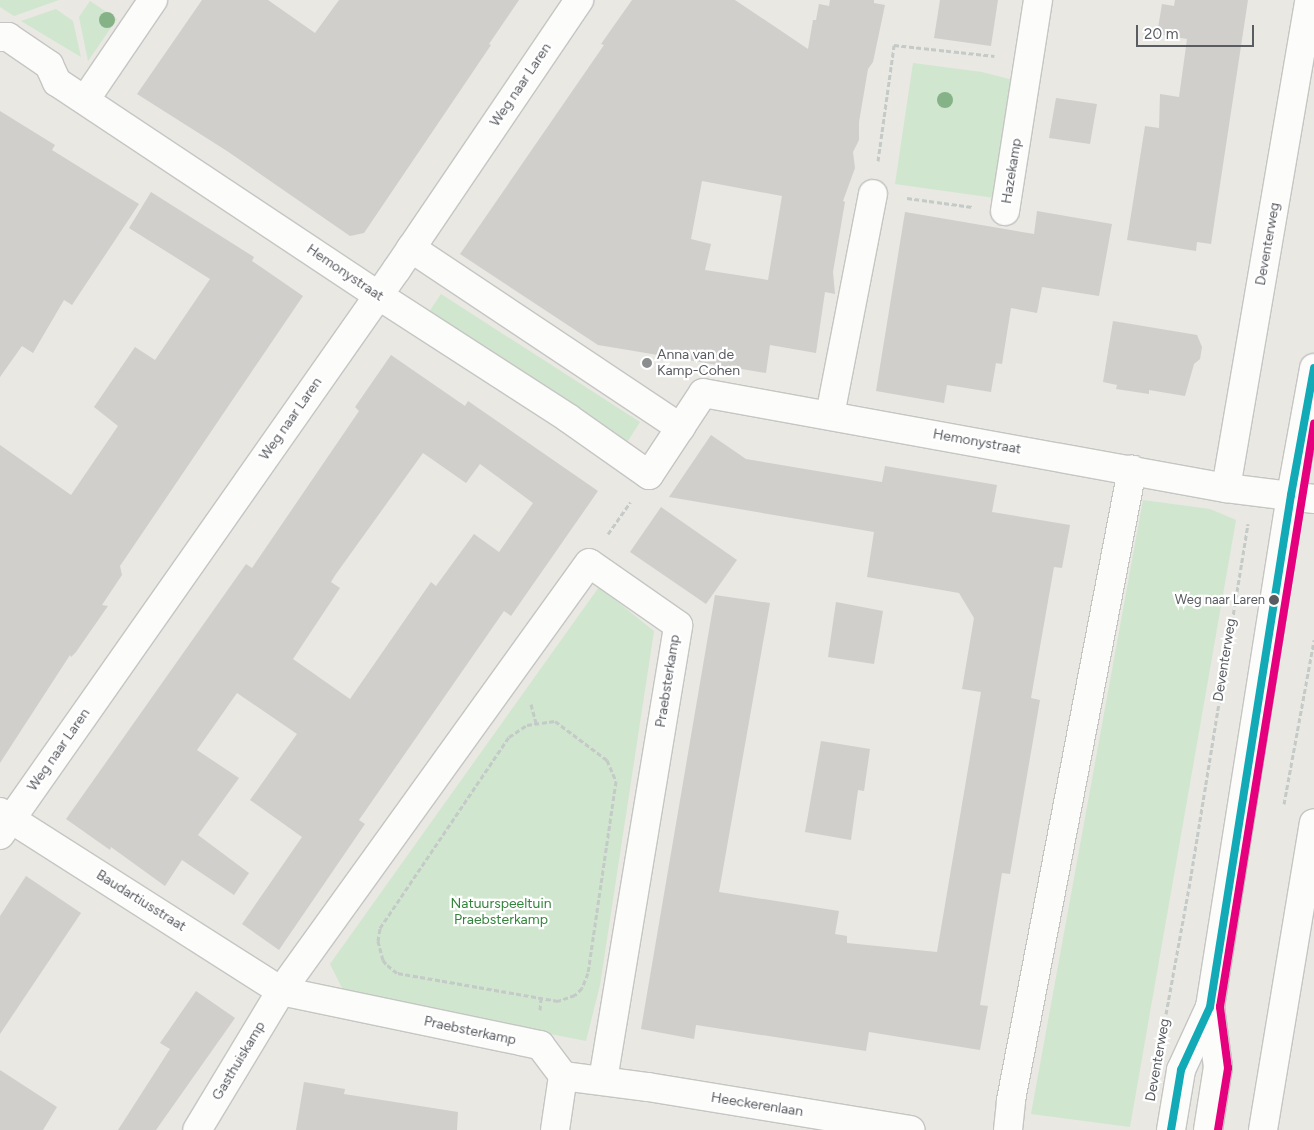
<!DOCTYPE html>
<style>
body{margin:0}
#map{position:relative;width:1314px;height:1130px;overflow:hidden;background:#e9e8e3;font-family:Figtree,sans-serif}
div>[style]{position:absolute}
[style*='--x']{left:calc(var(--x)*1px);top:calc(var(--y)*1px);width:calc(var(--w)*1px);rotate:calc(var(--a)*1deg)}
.green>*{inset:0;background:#d0e6ce}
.building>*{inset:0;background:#d0cfcc}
.path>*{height:3px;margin-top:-1.5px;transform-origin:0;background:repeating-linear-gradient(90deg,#c4cac7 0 5px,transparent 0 7.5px)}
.roads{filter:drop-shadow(1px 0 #c5c5c4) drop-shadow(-1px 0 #c5c5c4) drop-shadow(0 1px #c5c5c4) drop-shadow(0 -1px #c5c5c4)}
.minor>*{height:28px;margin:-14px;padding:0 14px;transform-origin:14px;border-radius:14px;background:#fcfcfb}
.bus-1>*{height:8px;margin:-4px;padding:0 4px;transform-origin:4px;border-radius:4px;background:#12aab7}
.bus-2>*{height:8px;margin:-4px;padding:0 4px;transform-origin:4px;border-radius:4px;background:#e5007d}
.trees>*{width:16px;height:16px;margin:-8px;border-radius:50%;background:#85b287}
.dots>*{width:14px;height:14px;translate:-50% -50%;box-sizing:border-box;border:2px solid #fff;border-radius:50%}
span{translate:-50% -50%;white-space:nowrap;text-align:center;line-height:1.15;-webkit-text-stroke:4.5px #fff;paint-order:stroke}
.bus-label{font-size:13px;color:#595c61}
.right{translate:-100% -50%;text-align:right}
.street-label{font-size:14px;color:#595c61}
.poi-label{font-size:14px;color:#595c61}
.left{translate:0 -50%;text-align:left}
.park-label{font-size:14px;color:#34853c}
.scale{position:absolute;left:1136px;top:25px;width:118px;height:22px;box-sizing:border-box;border:2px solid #595c61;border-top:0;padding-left:6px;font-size:15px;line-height:18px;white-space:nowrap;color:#595c61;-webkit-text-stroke:4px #fff;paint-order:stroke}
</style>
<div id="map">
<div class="green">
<i style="clip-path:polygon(0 0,59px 0,14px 16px,0 7px)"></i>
<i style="clip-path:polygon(90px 1px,117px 19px,88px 61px,79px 17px)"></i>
<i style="clip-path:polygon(56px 9px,73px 21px,81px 57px,21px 21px)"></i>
<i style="clip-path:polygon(913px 63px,982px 72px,1017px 81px,1002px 199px,895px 184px)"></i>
<i style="clip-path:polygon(441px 294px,640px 422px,626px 444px,427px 315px)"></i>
<i style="clip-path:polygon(1143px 500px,1210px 509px,1236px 520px,1130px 1127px,1031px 1114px)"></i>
<i style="clip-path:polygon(599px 587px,654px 631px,600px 985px,586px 1041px,466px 1017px,371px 1003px,342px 988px,330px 964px)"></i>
</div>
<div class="building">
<i style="clip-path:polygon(202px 0,268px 0,315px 33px,339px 0,519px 0,489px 44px,491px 45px,364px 233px,350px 236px,227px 151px,137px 94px)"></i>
<i style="clip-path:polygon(evenodd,632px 0,735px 0,808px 49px,813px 20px,816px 20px,819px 4px,829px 6px,830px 0,874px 0,874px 3px,885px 5px,873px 62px,868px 69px,859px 122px,859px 140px,853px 152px,855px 168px,843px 201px,845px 202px,833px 272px,835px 294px,825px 292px,816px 353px,770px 345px,766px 373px,598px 345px,460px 254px,604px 45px,601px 44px,632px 0,702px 181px,782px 196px,768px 280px,705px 270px,711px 244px,691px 239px,702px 181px)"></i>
<i style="clip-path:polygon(940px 0,998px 0,991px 46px,934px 38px)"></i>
<i style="clip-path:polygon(1175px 0,1248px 0,1211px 244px,1197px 242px,1196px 251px,1127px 240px,1145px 126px,1159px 128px,1160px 94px,1179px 97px,1187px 39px,1157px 34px,1162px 4px,1174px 6px)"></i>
<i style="clip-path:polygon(1056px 98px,1097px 104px,1090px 144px,1049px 138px)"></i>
<i style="clip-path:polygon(0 111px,55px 145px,52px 150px,139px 204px,72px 305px,64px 300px,33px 353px,22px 346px,0 377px)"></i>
<i style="clip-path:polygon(151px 192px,254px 257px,252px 261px,303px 296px,120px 566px,122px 575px,102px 605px,108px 606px,76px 652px,71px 657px,70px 655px,0 763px,0 445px,71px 495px,118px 426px,94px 407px,135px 347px,155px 360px,210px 279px,129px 228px)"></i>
<i style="clip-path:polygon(1037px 211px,1112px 224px,1099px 296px,1042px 287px,1037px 313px,1011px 308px,1002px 364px,996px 363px,991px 392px,947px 385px,944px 403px,876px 391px,905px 212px,1034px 234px)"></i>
<i style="clip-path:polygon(1113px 321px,1197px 335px,1202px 347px,1200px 359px,1194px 364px,1185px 396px,1149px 390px,1149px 394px,1116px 389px,1117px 385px,1103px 382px)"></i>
<i style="clip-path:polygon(evenodd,391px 355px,465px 406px,468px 401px,598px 491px,511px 616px,504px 611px,359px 820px,365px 824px,279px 950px,242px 924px,302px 837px,250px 800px,297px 734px,237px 693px,197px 750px,239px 778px,198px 835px,249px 873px,234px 895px,182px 860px,165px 886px,111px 847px,110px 850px,66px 819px,246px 564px,252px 568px,359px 411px,355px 407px,391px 355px,423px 453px,466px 483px,480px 464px,533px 503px,499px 552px,474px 534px,436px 586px,431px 582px,350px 699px,293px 659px,340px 588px,331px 582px,336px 574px,423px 453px)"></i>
<i style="clip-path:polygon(711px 435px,746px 459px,882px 482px,885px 466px,997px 485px,992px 512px,1070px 525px,1062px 568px,1054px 567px,1031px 698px,1040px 700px,1010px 874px,1002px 873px,980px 1005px,988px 1006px,980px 1050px,869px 1032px,866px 1051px,696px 1025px,694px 1039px,641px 1029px,715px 595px,770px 603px,719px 892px,839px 911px,835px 934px,847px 936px,847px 943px,937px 952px,981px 692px,962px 689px,974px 618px,959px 593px,867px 577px,874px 532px,669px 497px)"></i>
<i style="clip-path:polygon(661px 507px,737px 560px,706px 604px,630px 552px)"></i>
<i style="clip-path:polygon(836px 602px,883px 611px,874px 664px,828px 657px)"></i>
<i style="clip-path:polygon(821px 741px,870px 749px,864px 791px,858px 790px,851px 840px,805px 832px)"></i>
<i style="clip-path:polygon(26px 876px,81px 913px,0 1034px,0 916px)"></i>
<i style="clip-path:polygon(196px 991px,235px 1018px,156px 1130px,118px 1130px,170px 1049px,160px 1043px)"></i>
<i style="clip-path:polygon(0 1070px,57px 1107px,43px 1130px,0 1130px)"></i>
<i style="clip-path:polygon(304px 1082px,345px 1089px,344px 1094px,458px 1112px,457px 1130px,296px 1130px)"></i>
</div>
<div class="path">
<i style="--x:878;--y:161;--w:117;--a:-82.1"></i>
<i style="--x:894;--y:45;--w:101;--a:6.3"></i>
<i style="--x:907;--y:198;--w:66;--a:7.9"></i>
<i style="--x:608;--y:534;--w:39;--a:-55"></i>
<i style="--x:531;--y:704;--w:20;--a:75"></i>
<i style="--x:555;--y:721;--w:65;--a:36.9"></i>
<i style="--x:607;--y:760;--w:23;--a:67"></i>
<i style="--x:616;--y:781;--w:194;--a:98.3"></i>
<i style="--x:588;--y:973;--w:16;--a:112"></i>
<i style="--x:582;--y:988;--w:10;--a:135"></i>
<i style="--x:575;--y:995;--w:18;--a:161"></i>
<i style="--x:558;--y:1001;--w:163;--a:-170.1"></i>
<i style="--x:397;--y:973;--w:14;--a:-141"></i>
<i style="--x:386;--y:964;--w:5;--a:-127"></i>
<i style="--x:383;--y:960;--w:20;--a:-105"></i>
<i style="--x:378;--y:941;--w:13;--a:-81"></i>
<i style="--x:380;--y:928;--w:230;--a:-56"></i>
<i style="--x:509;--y:737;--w:22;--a:-34"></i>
<i style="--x:527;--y:725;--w:28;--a:-8"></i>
<i style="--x:1284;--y:804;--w:167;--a:-79.6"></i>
<i style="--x:540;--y:1010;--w:11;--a:-85"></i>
<i style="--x:1166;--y:1014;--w:128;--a:-79.7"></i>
<i style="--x:1189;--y:888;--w:369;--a:-80.8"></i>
</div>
<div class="roads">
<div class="minor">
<i style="--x:0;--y:37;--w:8;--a:0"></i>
<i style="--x:8;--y:37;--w:50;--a:34.3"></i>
<i style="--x:49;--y:65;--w:19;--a:65"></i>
<i style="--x:57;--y:82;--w:385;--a:33.6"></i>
<i style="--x:378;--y:295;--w:226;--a:32.9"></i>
<i style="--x:568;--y:418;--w:99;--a:35.1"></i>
<i style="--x:649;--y:475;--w:98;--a:-56.6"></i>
<i style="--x:703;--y:393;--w:532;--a:10.3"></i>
<i style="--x:1226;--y:488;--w:89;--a:7.1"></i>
<i style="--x:85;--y:100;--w:121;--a:-55.8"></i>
<i style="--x:1005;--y:211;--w:214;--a:-81.1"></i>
<i style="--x:411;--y:248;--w:324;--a:33.7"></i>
<i style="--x:830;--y:415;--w:225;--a:-79"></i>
<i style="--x:1226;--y:488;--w:495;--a:-80.3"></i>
<i style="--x:0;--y:812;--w:333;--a:32.5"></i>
<i style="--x:281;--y:991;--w:162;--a:121.1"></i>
<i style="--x:0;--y:835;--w:691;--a:-54.95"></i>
<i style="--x:397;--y:269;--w:325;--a:-55.9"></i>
<i style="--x:603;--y:1080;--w:461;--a:-80.6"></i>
<i style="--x:678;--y:625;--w:108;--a:-145.1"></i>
<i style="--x:589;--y:563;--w:527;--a:125.74"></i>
<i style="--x:281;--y:991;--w:265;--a:11.8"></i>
<i style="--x:540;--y:1045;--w:39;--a:53"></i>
<i style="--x:563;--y:1076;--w:86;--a:7.4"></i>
<i style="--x:648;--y:1087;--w:266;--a:9.3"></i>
<i style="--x:555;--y:1130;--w:55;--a:-81.6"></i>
<i style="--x:1008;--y:1130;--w:30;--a:-84"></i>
<i style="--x:1011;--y:1100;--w:642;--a:-79.13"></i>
<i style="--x:1171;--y:1130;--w:61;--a:-80.5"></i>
<i style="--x:1181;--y:1070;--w:69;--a:-65.3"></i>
<i style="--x:1208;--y:1130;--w:64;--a:-81"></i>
<i style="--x:1218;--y:1067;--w:61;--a:-97.6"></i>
<i style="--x:1210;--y:1007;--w:518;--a:-81.01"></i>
<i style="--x:1291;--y:495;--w:129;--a:-79.7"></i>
<i style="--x:1263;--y:1130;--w:311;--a:-80.6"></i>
</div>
</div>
<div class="bus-1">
<i style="--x:1171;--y:1130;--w:61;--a:-80.5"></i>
<i style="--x:1181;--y:1070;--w:69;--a:-65.3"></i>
<i style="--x:1210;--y:1007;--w:518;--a:-81.01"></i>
<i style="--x:1291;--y:495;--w:129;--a:-79.7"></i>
</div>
<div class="bus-2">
<i style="--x:1218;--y:1130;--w:63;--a:-80.8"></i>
<i style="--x:1228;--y:1068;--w:62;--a:-97.5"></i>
<i style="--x:1220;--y:1007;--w:591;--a:-80.84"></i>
</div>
<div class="trees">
<i style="left:107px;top:20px"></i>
<i style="left:945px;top:100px"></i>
</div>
<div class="dots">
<i style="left:647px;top:363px;background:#8b8d8e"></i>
<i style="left:1274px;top:600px;background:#595c61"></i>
</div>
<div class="bus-label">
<span class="right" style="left:1265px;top:600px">Weg naar Laren</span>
</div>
<div class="street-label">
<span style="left:521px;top:85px;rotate:-56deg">Weg naar Laren</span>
<span style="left:1012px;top:171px;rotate:-81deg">Hazekamp</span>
<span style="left:1268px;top:244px;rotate:-80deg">Deventerweg</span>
<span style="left:345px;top:273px;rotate:34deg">Hemonystraat</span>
<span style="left:291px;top:419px;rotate:-55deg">Weg naar Laren</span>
<span style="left:977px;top:442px;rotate:10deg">Hemonystraat</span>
<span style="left:1225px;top:660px;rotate:-81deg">Deventerweg</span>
<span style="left:668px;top:681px;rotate:-81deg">Praebsterkamp</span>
<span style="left:59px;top:750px;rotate:-55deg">Weg naar Laren</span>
<span style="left:141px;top:901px;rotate:32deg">Baudartiusstraat</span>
<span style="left:470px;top:1031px;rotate:12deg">Praebsterkamp</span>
<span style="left:1158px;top:1060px;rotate:-80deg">Deventerweg</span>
<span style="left:239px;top:1061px;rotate:-59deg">Gasthuiskamp</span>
<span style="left:757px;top:1105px;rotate:9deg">Heeckerenlaan</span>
</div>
<div class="poi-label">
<span class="left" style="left:657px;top:363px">Anna van de<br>Kamp-Cohen</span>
</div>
<div class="park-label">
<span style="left:501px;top:912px">Natuurspeeltuin<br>Praebsterkamp</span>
</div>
<div class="scale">20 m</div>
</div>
